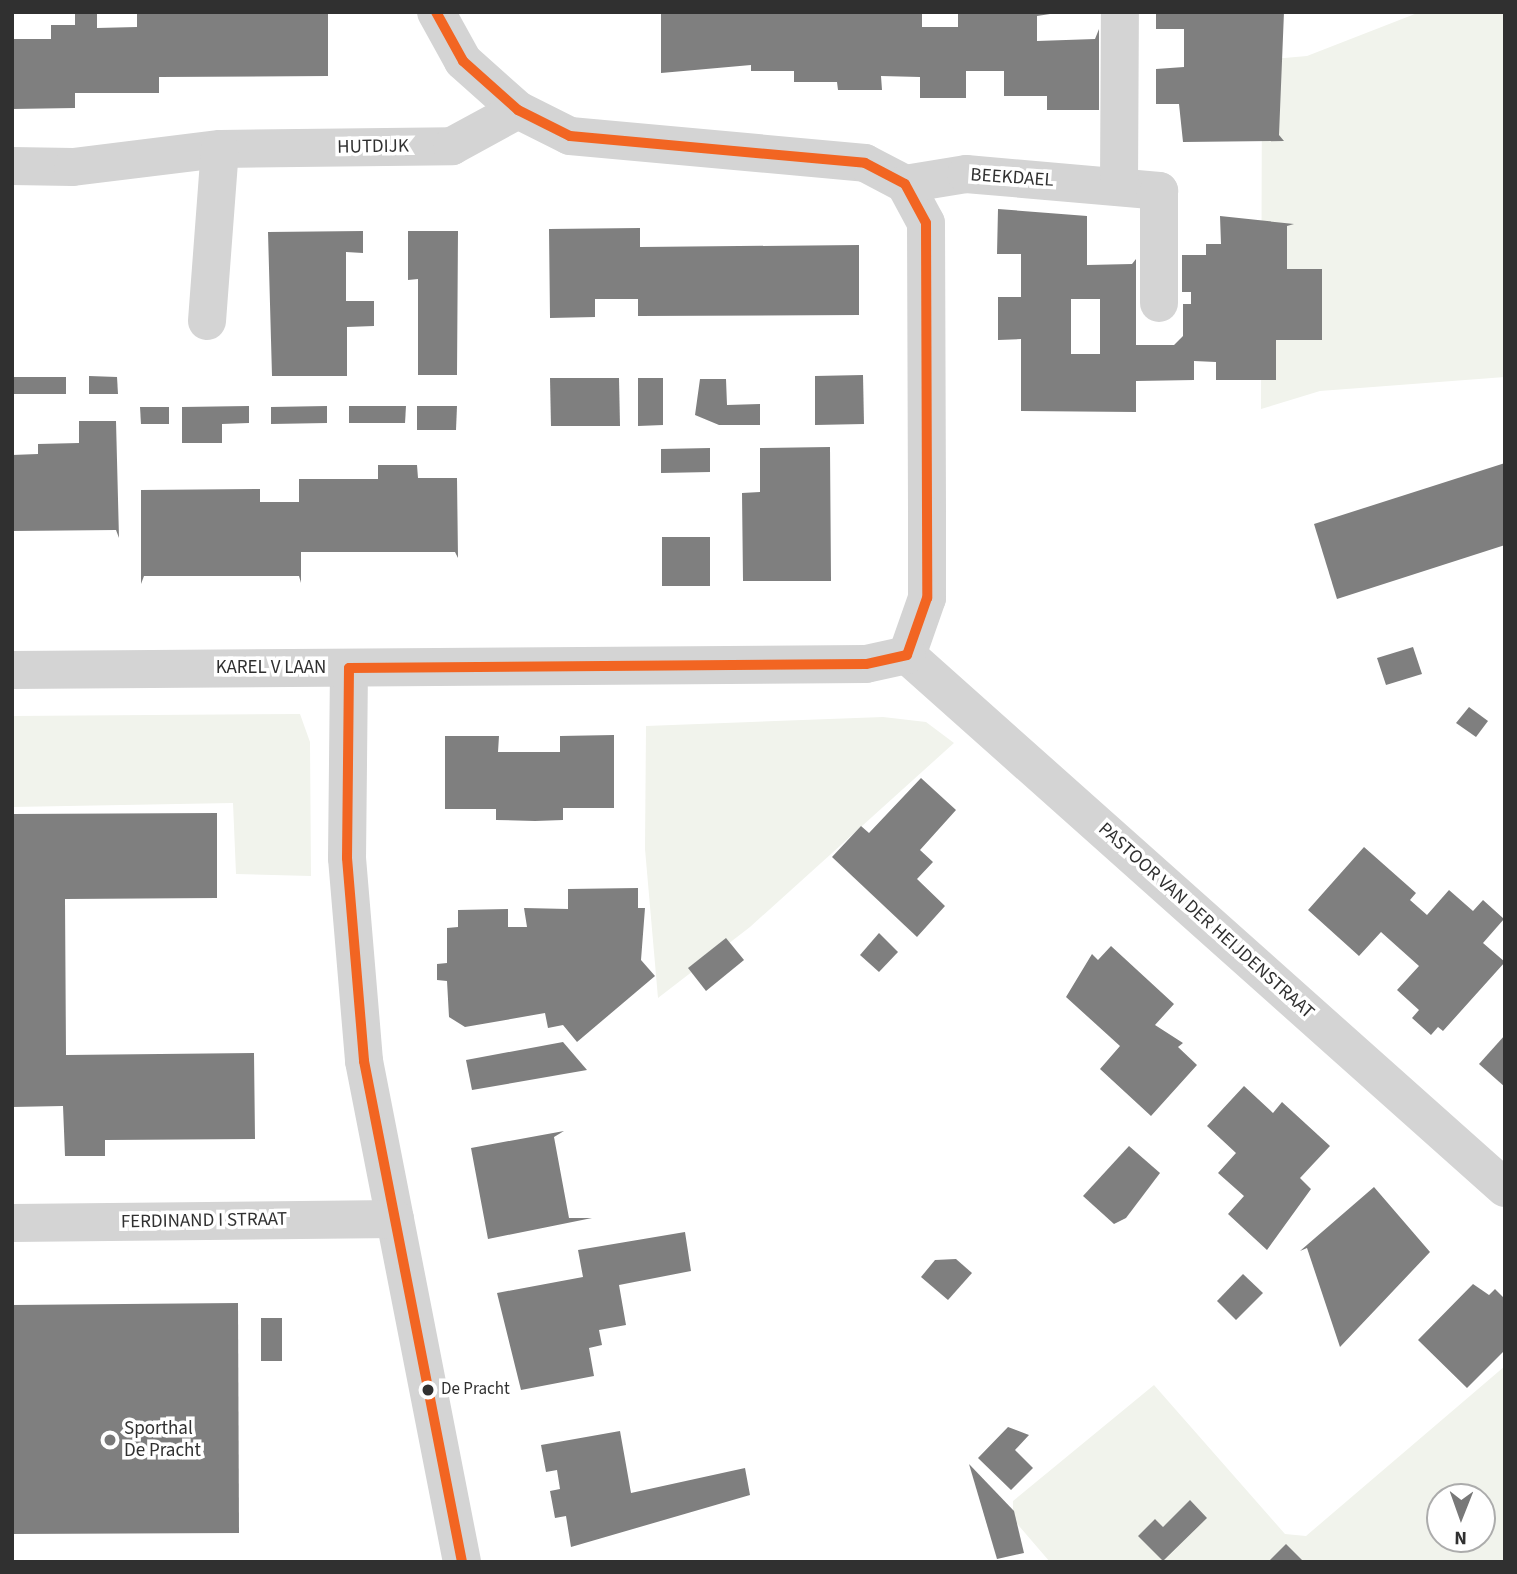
<!DOCTYPE html>
<style>
body{margin:0}
#map{position:relative;width:1517px;height:1574px;overflow:hidden;background:#fff;font-family:"Source Sans 3",sans-serif}
div>[style]{position:absolute}
[style*='--x']{left:calc(var(--x)*1px);top:calc(var(--y)*1px);width:calc(var(--w)*1px);rotate:calc(var(--a)*1deg)}
.green>*{inset:0;background:#f1f3ec}
.building>*{inset:0;background:#7f7f7f}
.minor>*{height:38px;margin:-19px;padding:0 19px;transform-origin:19px;border-radius:19px;background:#d4d4d4}
.bus-1>*{height:10px;margin:-5px;padding:0 5px;transform-origin:5px;border-radius:5px;background:#f26522}
.dots>*{width:19px;height:19px;translate:-50% -50%;box-sizing:border-box;border:4px solid #fff;border-radius:50%}
span{translate:-50% -50%;white-space:nowrap;text-align:center;line-height:1.15;-webkit-text-stroke:7px #fff;paint-order:stroke}
.bus-label{font-size:17px;color:#303030}
.left{translate:0 -50%;text-align:left}
.street-label{font-size:19px;color:#303030}
.poi-label{font-size:19px;color:#303030}
.frame{position:absolute;inset:0;border:14px solid #303030;pointer-events:none}
.north{position:absolute;left:1426px;top:1483px;width:70px;height:70px;box-sizing:border-box;background:#fff;border:2px solid #acacac;border-radius:50%;rotate:181deg;font-size:19px;font-weight:700;line-height:28px;text-align:center;color:#303030}
.north::after{content:'';display:block;margin:auto;width:24px;height:32px;background:#787878;clip-path:polygon(50% 0,100% 100%,50% 72%,0 100%)}
</style>
<div id="map">
<div class="green">
<i style="clip-path:polygon(1420px 12px,1505px 12px,1505px 377px,1320px 391px,1261px 409px,1262px 60px,1307px 56px)"></i>
<i style="clip-path:polygon(300px 714px,310px 742px,311px 876px,236px 874px,233px 803px,12px 807px,12px 716px)"></i>
<i style="clip-path:polygon(883px 717px,926px 722px,954px 743px,750px 927px,658px 998px,645px 849px,646px 726px)"></i>
<i style="clip-path:polygon(evenodd,1505px 1366px,1505px 1562px,1050px 1562px,1013px 1519px,1013px 1501px,1154px 1385px,1285px 1534px,1306px 1536px,1505px 1366px,1440px 1497px,1482px 1497px,1482px 1539px,1440px 1539px,1440px 1497px)"></i>
</div>
<div class="building">
<i style="clip-path:polygon(97px 12px,97px 28px,137px 27px,137px 12px,328px 12px,328px 76px,159px 77px,159px 93px,75px 93px,75px 108px,12px 109px,12px 39px,51px 39px,51px 25px,75px 25px,75px 13px)"></i>
<i style="clip-path:polygon(661px 12px,922px 12px,922px 27px,958px 27px,958px 12px,1063px 12px,1037px 16px,1037px 41px,1095px 39px,1099px 29px,1099px 110px,1047px 110px,1047px 96px,1004px 96px,1004px 71px,966px 71px,966px 98px,920px 98px,920px 77px,881px 76px,882px 90px,838px 90px,837px 82px,794px 82px,794px 71px,751px 71px,751px 65px,661px 73px)"></i>
<i style="clip-path:polygon(1156px 12px,1284px 12px,1279px 135px,1284px 141px,1183px 142px,1179px 104px,1156px 104px,1156px 69px,1184px 67px,1184px 29px,1156px 29px)"></i>
<i style="clip-path:polygon(evenodd,998px 209px,1087px 216px,1087px 265px,1132px 264px,1136px 259px,1136px 345px,1174px 345px,1183px 336px,1183px 304px,1191px 304px,1191px 292px,1182px 292px,1182px 255px,1206px 255px,1206px 244px,1221px 244px,1220px 216px,1294px 224px,1287px 226px,1287px 269px,1322px 269px,1322px 340px,1276px 340px,1276px 380px,1216px 380px,1216px 362px,1194px 361px,1194px 380px,1136px 381px,1136px 412px,1021px 411px,1021px 339px,998px 340px,998px 297px,1021px 297px,1021px 254px,997px 254px,998px 209px,1071px 299px,1100px 299px,1100px 354px,1071px 354px,1071px 299px)"></i>
<i style="clip-path:polygon(640px 228px,640px 247px,859px 245px,859px 315px,638px 316px,638px 299px,595px 299px,595px 317px,550px 318px,549px 229px)"></i>
<i style="clip-path:polygon(363px 231px,363px 253px,346px 252px,346px 301px,374px 301px,374px 326px,347px 327px,347px 376px,272px 376px,268px 232px)"></i>
<i style="clip-path:polygon(408px 231px,458px 231px,457px 375px,418px 375px,418px 279px,408px 280px)"></i>
<i style="clip-path:polygon(863px 375px,864px 424px,815px 425px,815px 376px)"></i>
<i style="clip-path:polygon(89px 376px,117px 377px,118px 394px,89px 394px)"></i>
<i style="clip-path:polygon(12px 377px,66px 377px,66px 394px,12px 394px)"></i>
<i style="clip-path:polygon(550px 378px,619px 378px,620px 426px,551px 426px)"></i>
<i style="clip-path:polygon(638px 378px,663px 378px,663px 425px,638px 426px)"></i>
<i style="clip-path:polygon(700px 379px,726px 379px,727px 405px,760px 404px,760px 425px,719px 425px,695px 415px)"></i>
<i style="clip-path:polygon(249px 406px,249px 423px,222px 424px,222px 443px,182px 443px,182px 407px)"></i>
<i style="clip-path:polygon(327px 406px,327px 423px,271px 424px,271px 407px)"></i>
<i style="clip-path:polygon(349px 406px,406px 406px,405px 423px,349px 423px)"></i>
<i style="clip-path:polygon(417px 406px,457px 406px,456px 430px,417px 430px)"></i>
<i style="clip-path:polygon(140px 407px,169px 407px,169px 424px,141px 424px)"></i>
<i style="clip-path:polygon(79px 421px,116px 421px,119px 538px,116px 530px,12px 531px,12px 455px,38px 454px,38px 444px,79px 443px)"></i>
<i style="clip-path:polygon(830px 447px,831px 581px,743px 581px,742px 493px,760px 492px,760px 448px)"></i>
<i style="clip-path:polygon(710px 448px,710px 472px,661px 473px,661px 449px)"></i>
<i style="clip-path:polygon(1505px 463px,1505px 545px,1337px 599px,1314px 524px)"></i>
<i style="clip-path:polygon(378px 465px,417px 465px,418px 478px,457px 478px,458px 558px,455px 552px,301px 552px,301px 583px,299px 576px,144px 576px,141px 584px,141px 490px,260px 489px,260px 502px,299px 502px,299px 479px,378px 479px)"></i>
<i style="clip-path:polygon(662px 537px,710px 537px,710px 586px,662px 586px)"></i>
<i style="clip-path:polygon(1413px 647px,1422px 674px,1386px 685px,1377px 658px)"></i>
<i style="clip-path:polygon(1469px 707px,1488px 721px,1476px 737px,1456px 723px)"></i>
<i style="clip-path:polygon(614px 735px,614px 808px,563px 808px,563px 820px,535px 821px,496px 820px,496px 809px,445px 809px,445px 736px,499px 736px,498px 752px,560px 752px,560px 736px)"></i>
<i style="clip-path:polygon(921px 778px,956px 810px,920px 850px,933px 862px,917px 879px,945px 906px,917px 937px,832px 857px,861px 826px,869px 833px)"></i>
<i style="clip-path:polygon(217px 813px,217px 898px,65px 899px,66px 1055px,254px 1053px,255px 1139px,105px 1140px,105px 1156px,65px 1156px,63px 1106px,12px 1107px,12px 814px)"></i>
<i style="clip-path:polygon(1364px 847px,1416px 893px,1410px 900px,1427px 915px,1449px 890px,1473px 911px,1483px 900px,1504px 919px,1483px 943px,1505px 962px,1443px 1031px,1438px 1027px,1431px 1035px,1412px 1018px,1419px 1010px,1397px 990px,1419px 966px,1381px 932px,1359px 956px,1308px 910px)"></i>
<i style="clip-path:polygon(638px 888px,638px 908px,645px 908px,641px 960px,655px 976px,577px 1042px,563px 1025px,548px 1028px,545px 1013px,465px 1027px,449px 1017px,447px 981px,437px 980px,437px 964px,447px 963px,447px 928px,458px 927px,458px 910px,508px 909px,508px 927px,527px 927px,524px 908px,568px 909px,568px 889px)"></i>
<i style="clip-path:polygon(879px 933px,898px 952px,879px 972px,860px 955px)"></i>
<i style="clip-path:polygon(726px 938px,744px 960px,706px 991px,688px 968px)"></i>
<i style="clip-path:polygon(1111px 946px,1174px 1004px,1155px 1025px,1183px 1043px,1178px 1047px,1197px 1065px,1151px 1116px,1100px 1069px,1120px 1046px,1066px 997px,1092px 954px,1098px 960px)"></i>
<i style="clip-path:polygon(1505px 1035px,1505px 1087px,1479px 1064px)"></i>
<i style="clip-path:polygon(563px 1042px,587px 1070px,472px 1090px,466px 1060px)"></i>
<i style="clip-path:polygon(1244px 1086px,1273px 1113px,1282px 1102px,1330px 1146px,1300px 1178px,1311px 1189px,1267px 1250px,1228px 1214px,1244px 1196px,1218px 1173px,1236px 1153px,1207px 1126px)"></i>
<i style="clip-path:polygon(564px 1131px,554px 1137px,569px 1218px,592px 1218px,488px 1239px,471px 1148px)"></i>
<i style="clip-path:polygon(1129px 1146px,1160px 1173px,1126px 1218px,1114px 1224px,1083px 1196px)"></i>
<i style="clip-path:polygon(1374px 1187px,1430px 1252px,1340px 1347px,1307px 1248px,1300px 1251px)"></i>
<i style="clip-path:polygon(685px 1232px,691px 1271px,619px 1285px,626px 1325px,599px 1330px,602px 1345px,589px 1348px,594px 1376px,521px 1390px,497px 1293px,583px 1277px,578px 1250px)"></i>
<i style="clip-path:polygon(956px 1259px,972px 1273px,948px 1300px,921px 1277px,935px 1260px)"></i>
<i style="clip-path:polygon(1243px 1274px,1263px 1293px,1236px 1320px,1217px 1301px)"></i>
<i style="clip-path:polygon(1473px 1284px,1489px 1295px,1495px 1289px,1505px 1299px,1505px 1350px,1467px 1388px,1418px 1340px)"></i>
<i style="clip-path:polygon(238px 1303px,239px 1533px,12px 1534px,12px 1305px)"></i>
<i style="clip-path:polygon(261px 1318px,282px 1318px,282px 1361px,261px 1361px)"></i>
<i style="clip-path:polygon(1008px 1427px,1029px 1435px,1015px 1450px,1033px 1468px,1011px 1490px,978px 1458px)"></i>
<i style="clip-path:polygon(620px 1431px,631px 1493px,745px 1468px,750px 1495px,571px 1547px,566px 1516px,555px 1518px,550px 1491px,560px 1489px,557px 1470px,546px 1472px,541px 1445px)"></i>
<i style="clip-path:polygon(969px 1464px,1014px 1511px,1024px 1553px,997px 1559px)"></i>
<i style="clip-path:polygon(1190px 1500px,1207px 1518px,1163px 1561px,1138px 1536px,1155px 1519px,1163px 1527px)"></i>
<i style="clip-path:polygon(1286px 1544px,1304px 1562px,1268px 1562px)"></i>
</div>
<div class="minor">
<i style="--x:436;--y:12;--w:56;--a:61.1"></i>
<i style="--x:463;--y:61;--w:74;--a:41.7"></i>
<i style="--x:518;--y:110;--w:58;--a:26.6"></i>
<i style="--x:570;--y:136;--w:296;--a:5.2"></i>
<i style="--x:865;--y:163;--w:45;--a:27.7"></i>
<i style="--x:905;--y:184;--w:44;--a:61.7"></i>
<i style="--x:926;--y:223;--w:293;--a:89.8"></i>
<i style="--x:927;--y:516;--w:82;--a:90"></i>
<i style="--x:927;--y:598;--w:60;--a:109.3"></i>
<i style="--x:12;--y:166;--w:61;--a:0.9"></i>
<i style="--x:73;--y:167;--w:148;--a:-7"></i>
<i style="--x:220;--y:149;--w:232;--a:-0.7"></i>
<i style="--x:452;--y:146;--w:75;--a:-28.6"></i>
<i style="--x:905;--y:184;--w:62;--a:-9.3"></i>
<i style="--x:966;--y:174;--w:194;--a:5"></i>
<i style="--x:1159;--y:191;--w:112;--a:90"></i>
<i style="--x:1119;--y:186;--w:174;--a:-89.7"></i>
<i style="--x:207;--y:321;--w:172;--a:-85.7"></i>
<i style="--x:907;--y:655;--w:801;--a:41.71"></i>
<i style="--x:349;--y:668;--w:190;--a:90.6"></i>
<i style="--x:347;--y:858;--w:204;--a:85.2"></i>
<i style="--x:364;--y:1061;--w:510;--a:78.93"></i>
<i style="--x:12;--y:670;--w:854;--a:-0.4"></i>
<i style="--x:866;--y:664;--w:42;--a:-12.4"></i>
<i style="--x:12;--y:1223;--w:383;--a:-0.6"></i>
</div>
<div class="bus-1">
<i style="--x:436;--y:12;--w:56;--a:61.1"></i>
<i style="--x:463;--y:61;--w:74;--a:41.7"></i>
<i style="--x:518;--y:110;--w:58;--a:26.6"></i>
<i style="--x:570;--y:136;--w:296;--a:5.2"></i>
<i style="--x:865;--y:163;--w:45;--a:27.7"></i>
<i style="--x:905;--y:184;--w:44;--a:61.7"></i>
<i style="--x:926;--y:223;--w:375;--a:89.8"></i>
<i style="--x:927;--y:598;--w:60;--a:109.3"></i>
<i style="--x:907;--y:655;--w:42;--a:167.6"></i>
<i style="--x:866;--y:664;--w:517;--a:179.56"></i>
<i style="--x:349;--y:668;--w:190;--a:90.6"></i>
<i style="--x:347;--y:858;--w:204;--a:85.2"></i>
<i style="--x:364;--y:1061;--w:510;--a:78.93"></i>
</div>
<div class="dots">
<i style="left:428px;top:1390px;background:#303030"></i>
<i style="left:110px;top:1440px;background:#787878"></i>
</div>
<div class="bus-label">
<span class="left" style="left:441px;top:1390px">De Pracht</span>
</div>
<div class="street-label">
<span style="left:373px;top:147px;rotate:-1deg">HUTDIJK</span>
<span style="left:1012px;top:178px;rotate:4deg">BEEKDAEL</span>
<span style="left:271px;top:668px">KAREL V LAAN</span>
<span style="left:1206px;top:921px;rotate:42deg">PASTOOR VAN DER HEIJDENSTRAAT</span>
<span style="left:204px;top:1221px;rotate:-1deg">FERDINAND I STRAAT</span>
</div>
<div class="poi-label">
<span class="left" style="left:124px;top:1440px">Sporthal<br>De Pracht</span>
</div>
<div class="frame"></div>
<div class="north">N</div>
</div>
